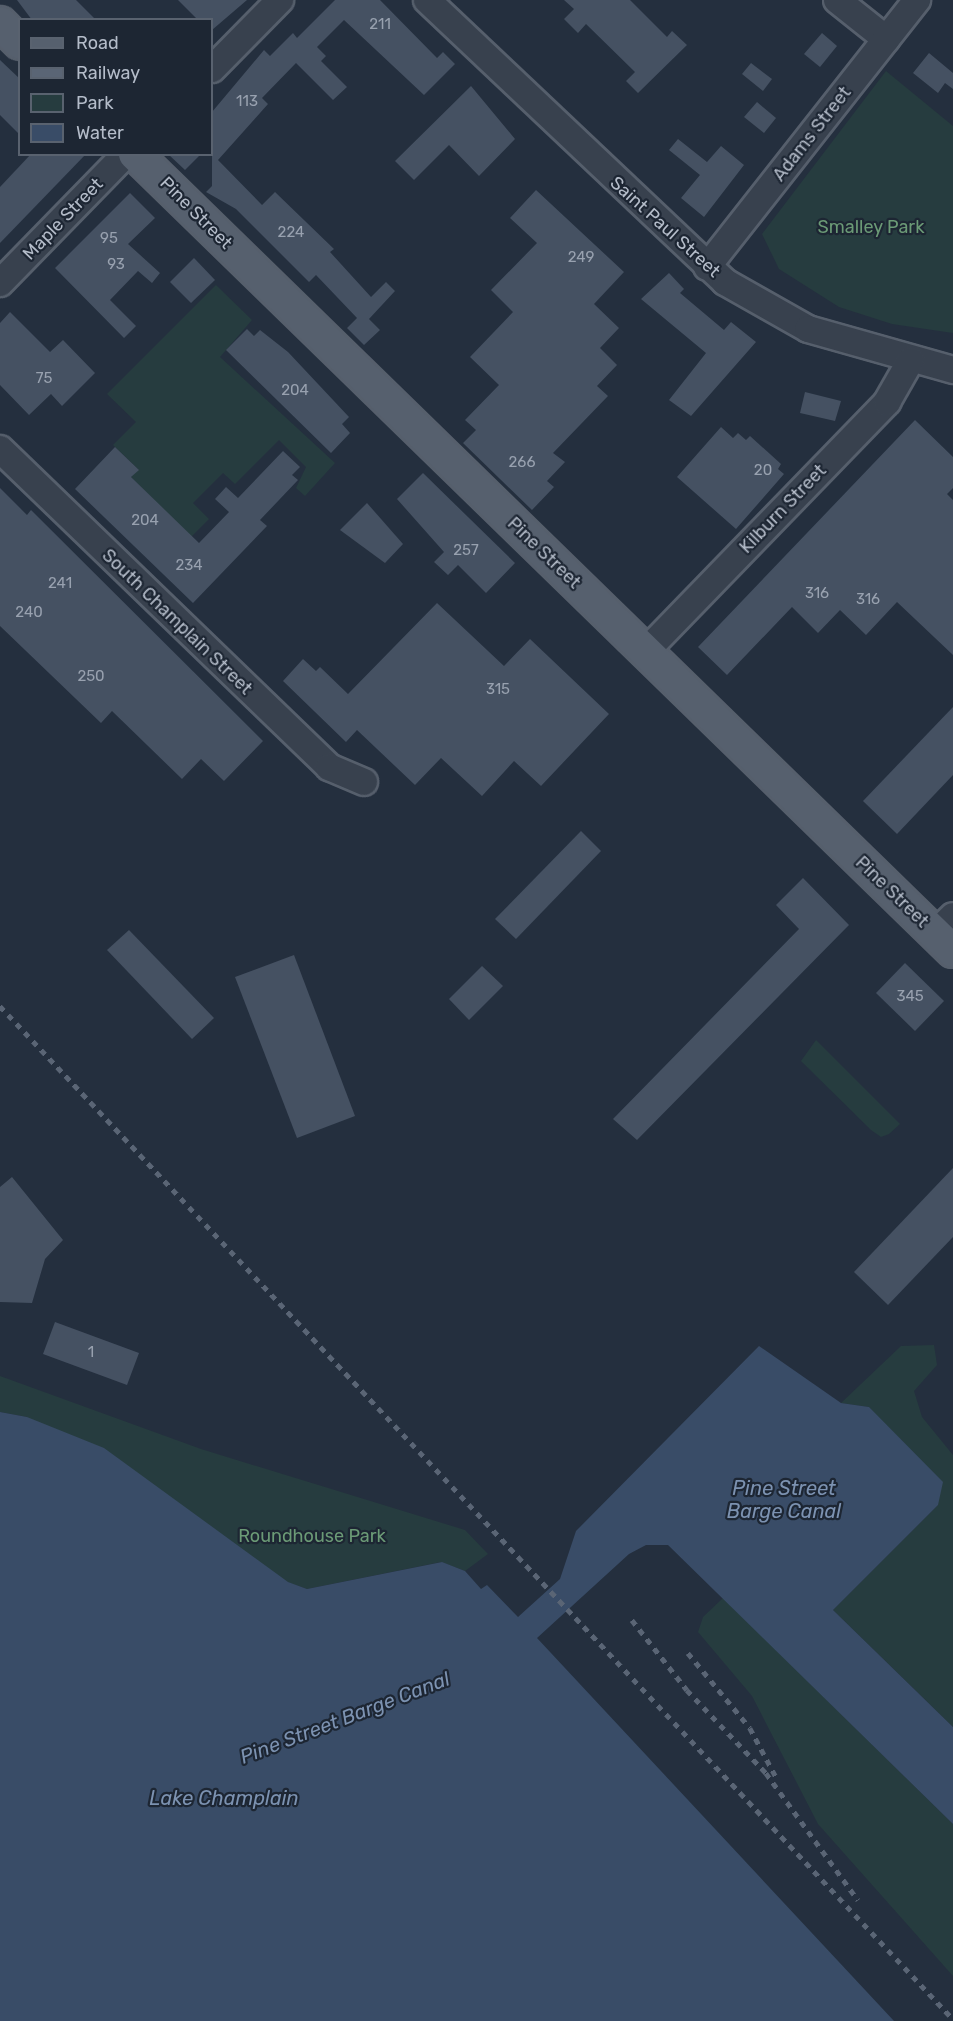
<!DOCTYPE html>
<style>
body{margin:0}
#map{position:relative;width:953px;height:2021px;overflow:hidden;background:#242f3e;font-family:Rubik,sans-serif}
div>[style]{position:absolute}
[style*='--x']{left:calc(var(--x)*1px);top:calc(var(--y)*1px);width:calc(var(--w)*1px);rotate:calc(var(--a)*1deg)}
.green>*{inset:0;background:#263c3f}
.water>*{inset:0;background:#394c67}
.building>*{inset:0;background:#455162}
.roads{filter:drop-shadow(2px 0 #565f6c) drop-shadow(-2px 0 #565f6c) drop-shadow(0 2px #565f6c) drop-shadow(0 -2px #565f6c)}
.minor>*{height:26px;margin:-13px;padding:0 13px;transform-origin:13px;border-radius:13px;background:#38414e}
.major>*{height:32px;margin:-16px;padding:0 16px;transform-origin:16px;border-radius:16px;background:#56606e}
.rail>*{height:4.5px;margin-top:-2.25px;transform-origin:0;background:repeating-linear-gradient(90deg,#5a6575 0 6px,transparent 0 12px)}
span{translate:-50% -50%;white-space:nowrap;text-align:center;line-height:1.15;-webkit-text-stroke:4.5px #1d2633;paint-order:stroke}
.number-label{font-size:15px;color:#98a1af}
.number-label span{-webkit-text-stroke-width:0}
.street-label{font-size:18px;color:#b4bcc9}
.park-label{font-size:18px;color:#6b9a76}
.water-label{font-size:20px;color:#7c92b1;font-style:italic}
.legend{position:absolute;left:18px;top:18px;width:195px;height:138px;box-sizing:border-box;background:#1d2633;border:2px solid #59626f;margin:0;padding:8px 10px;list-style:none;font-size:18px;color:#b4bcc9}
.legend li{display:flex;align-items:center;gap:12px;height:30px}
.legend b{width:30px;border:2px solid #59626f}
</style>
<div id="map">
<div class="green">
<i style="clip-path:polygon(886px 71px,953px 126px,953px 333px,892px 324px,839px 307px,779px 269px,762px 234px)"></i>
<i style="clip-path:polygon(216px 285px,252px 320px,220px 357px,335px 463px,305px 496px,296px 488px,306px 467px,279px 440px,235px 484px,223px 473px,193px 503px,209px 519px,191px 537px,131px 477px,138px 469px,113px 445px,136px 422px,107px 394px)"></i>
<i style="clip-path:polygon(816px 1040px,900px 1124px,889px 1134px,881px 1137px,871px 1130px,801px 1061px)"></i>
<i style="clip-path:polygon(934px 1345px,937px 1365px,914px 1391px,922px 1417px,953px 1455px,953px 1727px,833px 1610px,938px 1505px,869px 1407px,841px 1403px,901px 1346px)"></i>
<i style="clip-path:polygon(0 1376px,201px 1449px,465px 1530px,488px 1554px,465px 1571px,441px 1562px,307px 1589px,287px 1582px,27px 1417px,0 1412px)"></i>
<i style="clip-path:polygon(723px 1598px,953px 1824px,953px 1976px,818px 1824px,752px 1696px,698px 1632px,703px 1617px)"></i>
</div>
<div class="water">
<i style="clip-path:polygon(759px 1346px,841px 1403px,869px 1407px,943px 1482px,938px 1505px,833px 1610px,953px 1727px,953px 1824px,668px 1545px,646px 1545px,629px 1554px,537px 1638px,894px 2021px,0 2021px,0 1412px,27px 1417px,104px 1448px,288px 1582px,307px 1589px,442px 1562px,465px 1571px,481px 1589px,487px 1585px,518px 1617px,560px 1579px,576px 1531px)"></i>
</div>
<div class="building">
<i style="clip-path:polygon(17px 0,76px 0,96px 20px,32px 20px)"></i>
<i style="clip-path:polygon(178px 0,247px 0,212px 30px,212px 20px,198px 20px)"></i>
<i style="clip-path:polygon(335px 0,380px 0,437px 58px,443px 52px,455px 64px,424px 95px,344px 20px,317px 47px,326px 56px,321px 61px,347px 87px,333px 100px,296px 63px,262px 98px,268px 104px,218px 160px,262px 205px,275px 192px,334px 249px,330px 252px,371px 297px,386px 282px,395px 291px,369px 319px,380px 330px,364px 345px,347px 328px,357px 318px,316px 275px,309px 282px,236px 209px,206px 192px,212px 186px,212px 112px,264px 50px,270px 56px,293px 33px,297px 38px)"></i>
<i style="clip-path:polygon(564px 0,630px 0,667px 37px,672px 31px,687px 45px,638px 93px,626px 81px,635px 72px,586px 24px,578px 33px,564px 19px,574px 9px)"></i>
<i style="clip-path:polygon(822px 33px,837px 46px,820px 67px,804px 54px)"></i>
<i style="clip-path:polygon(929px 53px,953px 73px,953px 89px,945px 83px,938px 93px,913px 73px)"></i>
<i style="clip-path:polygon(0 60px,20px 79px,20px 135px,0 115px)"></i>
<i style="clip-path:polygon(751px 63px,772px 79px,763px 91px,742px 74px)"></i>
<i style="clip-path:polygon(471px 86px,515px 139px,479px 176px,449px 145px,414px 180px,395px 161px)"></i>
<i style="clip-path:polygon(757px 102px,776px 118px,764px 133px,744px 117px)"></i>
<i style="clip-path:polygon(678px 139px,707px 162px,721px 146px,744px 165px,704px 217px,681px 198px,700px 175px,669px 150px)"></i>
<i style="clip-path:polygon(31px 154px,86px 154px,0 243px,0 187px)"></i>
<i style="clip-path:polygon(168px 154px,201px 154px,185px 170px)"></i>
<i style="clip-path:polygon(536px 190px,624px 272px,594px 304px,619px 328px,600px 348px,617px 365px,597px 386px,608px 396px,553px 453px,565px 462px,547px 481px,554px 487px,532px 510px,463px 443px,476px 430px,465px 420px,499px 385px,470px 357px,513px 312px,491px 290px,537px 243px,510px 218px)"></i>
<i style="clip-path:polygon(130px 193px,155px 218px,128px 244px,160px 273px,152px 283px,138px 271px,110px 300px,136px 326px,124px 338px,55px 268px)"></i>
<i style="clip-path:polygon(194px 258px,215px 280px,191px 303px,170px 282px)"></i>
<i style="clip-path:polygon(669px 273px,684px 289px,680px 293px,724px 330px,731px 322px,756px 342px,691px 416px,669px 400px,706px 353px,641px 299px)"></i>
<i style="clip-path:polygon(10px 312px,50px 352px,63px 340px,95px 373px,62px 406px,51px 394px,29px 415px,0 385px,0 323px)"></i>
<i style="clip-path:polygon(247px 329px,254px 336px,260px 330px,288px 352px,349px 417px,342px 424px,350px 433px,331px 453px,226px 350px)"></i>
<i style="clip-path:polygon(805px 392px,841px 401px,835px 421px,800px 413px)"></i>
<i style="clip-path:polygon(915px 420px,953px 457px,953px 488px,947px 494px,953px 500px,953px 655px,897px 602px,866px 635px,840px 610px,818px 633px,792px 607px,727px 675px,698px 647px)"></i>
<i style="clip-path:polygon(721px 427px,733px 438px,738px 433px,746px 440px,750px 436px,781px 464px,778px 469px,784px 474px,736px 529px,677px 477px)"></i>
<i style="clip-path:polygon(115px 447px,139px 470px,131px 477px,199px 543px,229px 512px,215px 499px,226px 487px,238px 498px,283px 451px,300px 467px,292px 475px,298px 480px,260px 520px,267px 526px,193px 603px,75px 489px)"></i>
<i style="clip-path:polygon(423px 473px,515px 563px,486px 593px,458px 565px,448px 575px,434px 562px,444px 552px,397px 499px)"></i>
<i style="clip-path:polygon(0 488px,27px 515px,31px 510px,263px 741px,224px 781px,201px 759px,182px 779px,112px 711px,101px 723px,0 626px)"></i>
<i style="clip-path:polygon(367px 503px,403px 544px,385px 563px,340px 530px)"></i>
<i style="clip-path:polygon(437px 603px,504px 666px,530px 639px,609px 714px,541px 786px,514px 761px,482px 796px,441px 758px,415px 785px,357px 730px,346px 742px,283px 681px,303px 659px,316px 671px,320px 667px,348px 694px)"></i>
<i style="clip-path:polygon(953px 707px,953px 775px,897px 834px,863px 801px)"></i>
<i style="clip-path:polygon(581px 831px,601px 851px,516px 939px,495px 919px)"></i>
<i style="clip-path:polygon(803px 878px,849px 925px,637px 1140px,613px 1119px,799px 929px,776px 905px)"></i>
<i style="clip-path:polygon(129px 930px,214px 1018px,192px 1039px,107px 950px)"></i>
<i style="clip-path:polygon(294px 955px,355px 1116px,297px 1138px,235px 977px)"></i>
<i style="clip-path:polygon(905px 963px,944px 1001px,915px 1031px,876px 993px)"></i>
<i style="clip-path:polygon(482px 966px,503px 986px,469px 1020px,449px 999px)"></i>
<i style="clip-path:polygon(953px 1168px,953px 1237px,888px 1305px,854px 1272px)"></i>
<i style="clip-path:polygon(12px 1177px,63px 1240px,45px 1259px,32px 1303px,0 1302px,0 1187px)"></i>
<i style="clip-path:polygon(55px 1322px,139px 1353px,127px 1385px,43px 1354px)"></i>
</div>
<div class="roads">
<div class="minor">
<i style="--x:427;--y:0;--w:410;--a:43.4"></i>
<i style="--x:725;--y:282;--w:95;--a:29.5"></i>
<i style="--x:808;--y:329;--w:151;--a:15.8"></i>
<i style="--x:837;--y:0;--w:63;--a:38.5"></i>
<i style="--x:212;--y:69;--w:97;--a:-45.4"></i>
<i style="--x:707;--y:267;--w:340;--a:-51.8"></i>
<i style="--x:0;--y:283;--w:180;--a:-45.7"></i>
<i style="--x:0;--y:449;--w:458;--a:44"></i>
<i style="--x:329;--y:767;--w:38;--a:23"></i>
<i style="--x:646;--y:651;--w:347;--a:-45.9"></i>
<i style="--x:887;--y:402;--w:48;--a:-60.3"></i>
<i style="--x:935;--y:934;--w:25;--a:-45"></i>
</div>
<div class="major">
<i style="--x:0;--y:23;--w:28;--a:45"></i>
<i style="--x:135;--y:154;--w:1142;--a:44.26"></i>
</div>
</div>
<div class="rail">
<i style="--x:0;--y:1006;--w:1391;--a:46.75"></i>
<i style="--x:632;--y:1620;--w:89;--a:51.8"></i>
<i style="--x:687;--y:1690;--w:115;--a:46.4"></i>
<i style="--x:766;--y:1773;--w:157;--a:54.1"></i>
<i style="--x:688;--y:1653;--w:97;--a:50.4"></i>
<i style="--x:750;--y:1728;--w:55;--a:62"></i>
</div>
<div class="number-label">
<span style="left:380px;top:25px">211</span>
<span style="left:247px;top:102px">113</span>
<span style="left:291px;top:233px">224</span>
<span style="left:109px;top:239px">95</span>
<span style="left:581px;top:258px">249</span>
<span style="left:116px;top:265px">93</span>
<span style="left:44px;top:379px">75</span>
<span style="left:295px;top:391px">204</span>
<span style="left:522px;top:463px">266</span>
<span style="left:763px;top:471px">20</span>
<span style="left:145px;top:521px">204</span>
<span style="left:466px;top:551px">257</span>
<span style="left:189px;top:566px">234</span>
<span style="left:60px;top:584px">241</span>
<span style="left:817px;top:594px">316</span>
<span style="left:868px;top:600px">316</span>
<span style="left:29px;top:613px">240</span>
<span style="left:91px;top:677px">250</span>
<span style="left:498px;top:690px">315</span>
<span style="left:910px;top:997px">345</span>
<span style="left:91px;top:1353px">1</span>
</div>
<div class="street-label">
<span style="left:812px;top:134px;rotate:-52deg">Adams Street</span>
<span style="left:196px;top:213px;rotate:45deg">Pine Street</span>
<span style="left:63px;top:219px;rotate:-46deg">Maple Street</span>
<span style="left:665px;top:227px;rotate:42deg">Saint Paul Street</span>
<span style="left:783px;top:509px;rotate:-46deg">Kilburn Street</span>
<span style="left:544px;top:553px;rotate:44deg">Pine Street</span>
<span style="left:177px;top:622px;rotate:44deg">South Champlain Street</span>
<span style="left:892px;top:892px;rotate:44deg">Pine Street</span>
</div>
<div class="park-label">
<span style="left:871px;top:227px">Smalley Park</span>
<span style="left:312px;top:1536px">Roundhouse Park</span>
</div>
<div class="water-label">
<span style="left:784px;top:1500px">Pine Street<br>Barge Canal</span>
<span style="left:345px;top:1718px;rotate:-21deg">Pine Street Barge Canal</span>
<span style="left:224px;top:1798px">Lake Champlain</span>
</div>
<ul class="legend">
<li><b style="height:8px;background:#56606e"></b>Road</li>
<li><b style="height:8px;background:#5a6575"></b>Railway</li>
<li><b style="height:16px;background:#263c3f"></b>Park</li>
<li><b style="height:16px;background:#394c67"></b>Water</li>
</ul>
</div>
